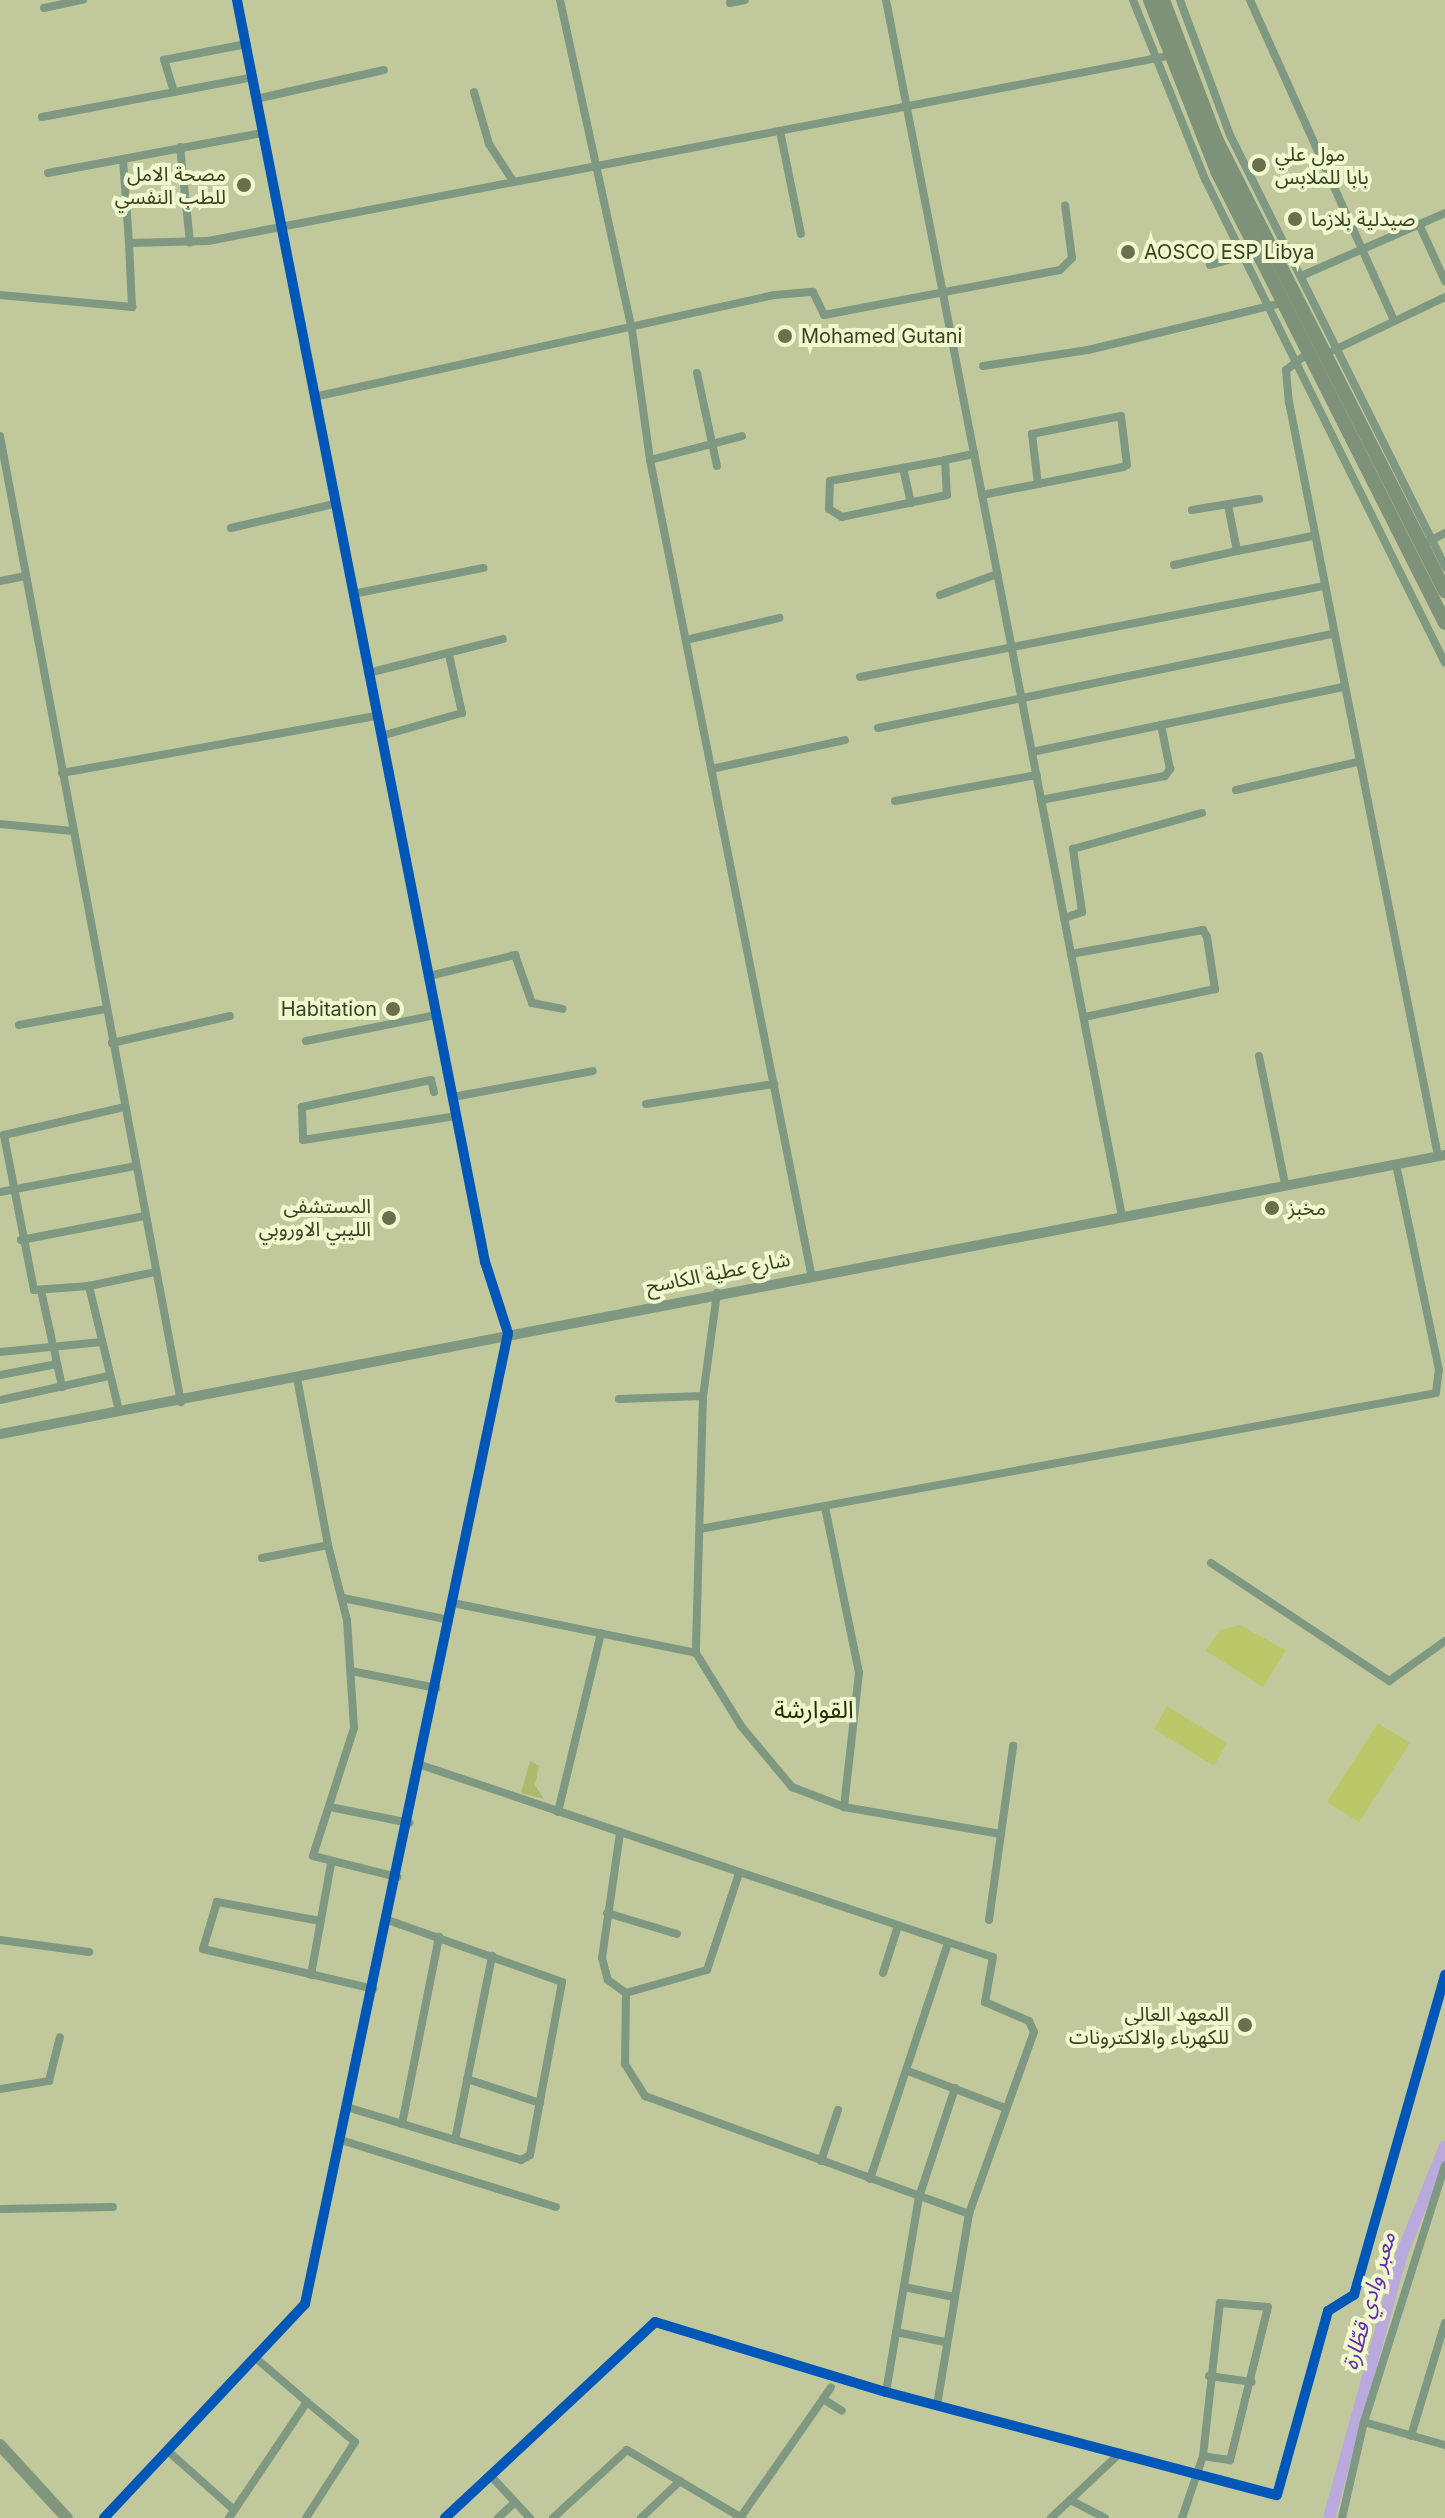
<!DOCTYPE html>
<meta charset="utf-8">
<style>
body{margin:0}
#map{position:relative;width:1445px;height:2518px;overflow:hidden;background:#c1c99c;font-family:Inter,"Noto Sans Arabic",sans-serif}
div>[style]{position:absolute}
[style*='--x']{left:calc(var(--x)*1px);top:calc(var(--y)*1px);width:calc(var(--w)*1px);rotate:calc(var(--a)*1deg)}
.green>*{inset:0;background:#bbc869}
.forest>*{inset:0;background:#aeba6b}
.river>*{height:12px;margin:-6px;padding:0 6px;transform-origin:6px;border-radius:6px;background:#b9a9dc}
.minor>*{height:8px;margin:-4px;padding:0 4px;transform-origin:4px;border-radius:4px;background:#7e9882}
.tertiary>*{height:10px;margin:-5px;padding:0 5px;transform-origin:5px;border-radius:5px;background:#7e9882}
.secondary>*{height:12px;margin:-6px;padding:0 6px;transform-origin:6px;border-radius:6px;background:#80977e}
.trunk>*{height:14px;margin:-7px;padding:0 7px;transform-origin:7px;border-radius:7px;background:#7e9279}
.cycleway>*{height:10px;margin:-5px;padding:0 5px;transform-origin:5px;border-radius:5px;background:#0057b8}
.dots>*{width:22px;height:22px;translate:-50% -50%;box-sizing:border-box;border:4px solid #f0f8d0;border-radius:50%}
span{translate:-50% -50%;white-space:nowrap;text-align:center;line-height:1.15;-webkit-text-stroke:8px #f0f8d0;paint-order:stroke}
.poi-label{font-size:20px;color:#3b401f}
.left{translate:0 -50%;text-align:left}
.right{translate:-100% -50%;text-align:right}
.street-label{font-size:20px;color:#3b401f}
.water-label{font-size:22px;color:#622bb0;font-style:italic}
.quarter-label{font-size:24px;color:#282d02}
</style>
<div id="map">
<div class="green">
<i style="clip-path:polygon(1240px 1625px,1286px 1650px,1263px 1687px,1206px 1651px,1220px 1630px)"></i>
<i style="clip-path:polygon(1167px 1706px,1227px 1743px,1214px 1766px,1154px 1729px)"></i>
<i style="clip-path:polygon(1378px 1723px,1410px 1743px,1359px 1822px,1327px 1802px)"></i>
</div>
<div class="forest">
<i style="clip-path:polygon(530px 1761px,539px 1766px,535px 1785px,544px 1799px,521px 1793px)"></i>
</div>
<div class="river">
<i style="--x:1329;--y:2518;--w:272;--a:-74.6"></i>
<i style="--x:1401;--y:2256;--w:118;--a:-68.2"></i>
</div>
<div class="minor">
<i style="--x:560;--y:0;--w:338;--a:77.7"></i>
<i style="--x:632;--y:330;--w:131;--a:82.1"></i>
<i style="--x:650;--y:460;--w:829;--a:78.8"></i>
<i style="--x:886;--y:0;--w:1239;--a:79.02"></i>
<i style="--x:1133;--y:0;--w:191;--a:68.1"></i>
<i style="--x:1204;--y:177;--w:542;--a:63.62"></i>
<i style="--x:1180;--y:0;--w:144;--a:69.7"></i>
<i style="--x:1230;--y:135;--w:483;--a:63.5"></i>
<i style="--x:1250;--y:0;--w:351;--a:65.8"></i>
<i style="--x:730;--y:3;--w:15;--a:-11"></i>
<i style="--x:44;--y:8;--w:40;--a:-12"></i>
<i style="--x:174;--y:92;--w:34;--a:-107"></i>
<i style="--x:164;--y:60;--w:84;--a:-11"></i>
<i style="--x:474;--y:92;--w:54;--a:73.9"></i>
<i style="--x:489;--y:144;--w:44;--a:57"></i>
<i style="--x:256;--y:99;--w:131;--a:-12.8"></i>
<i style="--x:42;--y:117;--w:215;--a:-10.7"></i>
<i style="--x:780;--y:131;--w:105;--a:78.5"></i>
<i style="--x:180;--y:147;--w:96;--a:84"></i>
<i style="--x:123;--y:159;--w:84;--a:85.9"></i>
<i style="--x:48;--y:173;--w:218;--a:-10.6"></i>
<i style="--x:1419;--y:224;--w:63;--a:65.5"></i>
<i style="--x:1210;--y:265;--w:50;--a:-15.2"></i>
<i style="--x:1301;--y:276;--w:157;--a:-23.6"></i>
<i style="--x:0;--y:295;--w:133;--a:5.2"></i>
<i style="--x:132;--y:307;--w:64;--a:-92.7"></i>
<i style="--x:129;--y:243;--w:79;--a:-1.5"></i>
<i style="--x:208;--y:241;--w:978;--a:-10.91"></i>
<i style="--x:1334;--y:350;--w:123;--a:-25.5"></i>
<i style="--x:1308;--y:353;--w:28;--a:142"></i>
<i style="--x:1286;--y:370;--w:32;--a:85"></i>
<i style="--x:1289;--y:402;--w:769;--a:78.82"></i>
<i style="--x:983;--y:366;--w:106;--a:-8.7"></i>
<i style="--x:1088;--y:350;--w:201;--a:-13.6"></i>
<i style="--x:697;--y:373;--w:95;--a:77.9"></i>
<i style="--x:314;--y:397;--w:472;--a:-12.5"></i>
<i style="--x:775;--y:295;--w:38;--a:-5"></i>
<i style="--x:813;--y:292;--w:25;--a:64"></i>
<i style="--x:824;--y:315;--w:240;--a:-10.8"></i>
<i style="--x:1060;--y:270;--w:17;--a:-45"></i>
<i style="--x:1072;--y:258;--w:53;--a:-97.5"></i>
<i style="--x:0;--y:436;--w:983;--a:79.39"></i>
<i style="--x:650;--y:460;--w:95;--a:-14.6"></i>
<i style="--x:945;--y:460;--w:35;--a:87"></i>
<i style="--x:947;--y:495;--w:107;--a:168.2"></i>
<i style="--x:842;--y:517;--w:15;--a:-148"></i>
<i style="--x:829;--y:509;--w:28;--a:-88"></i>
<i style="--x:830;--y:481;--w:117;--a:-10.3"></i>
<i style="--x:945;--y:460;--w:30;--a:-12"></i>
<i style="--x:903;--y:468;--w:36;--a:77"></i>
<i style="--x:982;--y:495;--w:57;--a:-11.1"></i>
<i style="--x:1038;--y:484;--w:87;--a:-11.3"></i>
<i style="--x:1123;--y:467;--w:4;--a:-27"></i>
<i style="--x:1127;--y:465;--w:49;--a:-97"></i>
<i style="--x:1121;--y:416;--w:91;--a:168.6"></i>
<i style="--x:1032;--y:434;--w:50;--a:83.2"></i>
<i style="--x:1228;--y:505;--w:47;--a:78.9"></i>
<i style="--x:1237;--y:551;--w:77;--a:-11.2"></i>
<i style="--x:1192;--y:510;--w:68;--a:-9.3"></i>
<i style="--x:231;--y:528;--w:106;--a:-13.1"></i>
<i style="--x:1428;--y:542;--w:19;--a:-28"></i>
<i style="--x:1174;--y:565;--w:65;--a:-12.5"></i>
<i style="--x:0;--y:581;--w:26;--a:-11"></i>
<i style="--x:353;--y:594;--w:133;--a:-11.3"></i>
<i style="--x:940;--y:595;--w:61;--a:-20.2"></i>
<i style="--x:686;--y:640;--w:96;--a:-13.3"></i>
<i style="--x:368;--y:673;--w:139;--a:-14.1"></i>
<i style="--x:860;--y:677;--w:473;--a:-11.1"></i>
<i style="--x:878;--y:728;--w:465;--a:-11.7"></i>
<i style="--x:381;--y:736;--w:84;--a:-15.9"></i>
<i style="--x:462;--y:713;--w:59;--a:-102.6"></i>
<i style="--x:1032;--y:752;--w:319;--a:-11.8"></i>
<i style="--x:711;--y:769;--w:137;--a:-12.2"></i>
<i style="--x:62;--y:773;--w:320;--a:-10.3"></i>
<i style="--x:1236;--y:790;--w:124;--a:-13"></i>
<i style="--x:1041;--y:800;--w:126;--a:-11"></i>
<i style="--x:1165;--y:776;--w:9;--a:-54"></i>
<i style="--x:1170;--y:769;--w:45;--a:-101.6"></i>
<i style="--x:895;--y:801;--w:144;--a:-10.4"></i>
<i style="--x:0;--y:824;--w:73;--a:5.5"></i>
<i style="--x:1064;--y:918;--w:19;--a:-18"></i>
<i style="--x:1082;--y:912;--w:64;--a:-98.1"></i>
<i style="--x:1073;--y:849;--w:134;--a:-15.6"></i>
<i style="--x:1071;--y:954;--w:134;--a:-10.3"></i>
<i style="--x:1203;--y:930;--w:8;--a:60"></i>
<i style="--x:1207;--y:937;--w:53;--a:81.3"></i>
<i style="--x:1215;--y:989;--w:134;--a:167.9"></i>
<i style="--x:429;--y:976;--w:89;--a:-13.7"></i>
<i style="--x:515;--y:955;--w:51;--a:70.5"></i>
<i style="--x:532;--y:1003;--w:31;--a:11"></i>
<i style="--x:19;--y:1025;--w:87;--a:-10.5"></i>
<i style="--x:306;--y:1041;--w:133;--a:-11.3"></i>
<i style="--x:112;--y:1043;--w:121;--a:-12.9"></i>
<i style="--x:1259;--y:1056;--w:131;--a:78.5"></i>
<i style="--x:434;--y:1092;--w:12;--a:-104"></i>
<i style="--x:431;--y:1080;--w:132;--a:168.2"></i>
<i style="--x:302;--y:1107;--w:33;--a:88"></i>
<i style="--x:303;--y:1140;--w:156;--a:-8.9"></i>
<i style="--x:453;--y:1097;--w:142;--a:-10.5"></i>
<i style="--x:646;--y:1104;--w:130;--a:-8.9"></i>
<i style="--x:0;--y:1192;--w:137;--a:-10.9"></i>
<i style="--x:21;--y:1240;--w:126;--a:-11"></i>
<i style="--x:89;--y:1286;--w:55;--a:175.8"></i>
<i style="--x:34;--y:1290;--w:158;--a:-101"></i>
<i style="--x:4;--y:1135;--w:123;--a:-13.1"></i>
<i style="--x:717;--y:1293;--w:104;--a:97.7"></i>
<i style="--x:703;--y:1396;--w:257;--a:91.6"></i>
<i style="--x:696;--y:1653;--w:86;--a:58.3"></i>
<i style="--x:741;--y:1726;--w:80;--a:50.1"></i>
<i style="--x:792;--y:1787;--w:56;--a:21"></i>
<i style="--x:844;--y:1807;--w:159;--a:9.8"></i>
<i style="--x:42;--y:1295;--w:47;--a:77.7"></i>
<i style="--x:54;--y:1349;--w:39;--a:78"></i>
<i style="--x:0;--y:1352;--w:102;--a:-5.6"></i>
<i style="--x:0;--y:1375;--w:58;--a:-10.9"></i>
<i style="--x:619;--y:1399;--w:84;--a:-2"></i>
<i style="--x:0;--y:1400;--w:111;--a:-12.5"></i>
<i style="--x:119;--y:1411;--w:129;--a:-103.5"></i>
<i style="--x:89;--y:1286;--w:67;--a:-12"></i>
<i style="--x:825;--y:1507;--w:169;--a:78.4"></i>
<i style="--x:859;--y:1673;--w:135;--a:96.4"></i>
<i style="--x:700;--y:1529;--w:748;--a:-10.47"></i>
<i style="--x:1436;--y:1393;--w:23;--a:-83"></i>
<i style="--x:1439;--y:1370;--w:210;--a:-101.8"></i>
<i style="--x:328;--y:1545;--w:77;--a:75.8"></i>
<i style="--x:347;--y:1620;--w:108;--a:86.3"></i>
<i style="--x:354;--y:1728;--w:134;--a:107.8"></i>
<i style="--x:313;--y:1856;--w:87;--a:14"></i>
<i style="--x:262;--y:1558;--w:67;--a:-11.1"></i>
<i style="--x:328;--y:1545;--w:171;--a:-100.5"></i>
<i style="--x:1211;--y:1563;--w:214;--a:33.5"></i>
<i style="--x:1389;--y:1681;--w:69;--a:-35.5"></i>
<i style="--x:343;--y:1598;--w:108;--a:11.7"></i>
<i style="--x:453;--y:1603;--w:248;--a:11.6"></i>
<i style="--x:351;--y:1671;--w:87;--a:11.3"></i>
<i style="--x:421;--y:1765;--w:603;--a:18.56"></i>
<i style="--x:993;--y:1957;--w:46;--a:100.1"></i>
<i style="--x:985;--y:2002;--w:48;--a:23.4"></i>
<i style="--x:1029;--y:2021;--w:12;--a:66"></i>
<i style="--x:1034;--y:2032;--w:193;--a:109.7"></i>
<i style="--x:969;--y:2214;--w:195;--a:99.5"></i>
<i style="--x:330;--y:1807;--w:81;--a:11.4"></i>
<i style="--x:558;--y:1812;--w:184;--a:-76.5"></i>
<i style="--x:620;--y:1833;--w:126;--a:98.2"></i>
<i style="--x:602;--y:1958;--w:23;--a:75"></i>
<i style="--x:608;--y:1980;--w:22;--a:36"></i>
<i style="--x:626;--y:1993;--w:84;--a:-15.9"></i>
<i style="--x:707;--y:1970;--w:102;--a:-71.7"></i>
<i style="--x:607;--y:1913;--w:73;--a:16.7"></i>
<i style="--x:989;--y:1920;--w:176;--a:-82.1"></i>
<i style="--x:320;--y:1921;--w:105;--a:-169.5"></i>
<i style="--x:217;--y:1902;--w:49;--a:106.6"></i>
<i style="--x:203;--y:1949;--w:175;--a:13.2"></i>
<i style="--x:0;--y:1940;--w:90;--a:7.7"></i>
<i style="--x:883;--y:1973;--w:49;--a:-72.3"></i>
<i style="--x:311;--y:1975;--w:113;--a:-79.8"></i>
<i style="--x:626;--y:1993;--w:71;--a:90.8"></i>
<i style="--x:625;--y:2064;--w:38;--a:58"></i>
<i style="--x:645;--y:2096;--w:345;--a:20"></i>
<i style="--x:908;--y:2071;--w:104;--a:20.9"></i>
<i style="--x:467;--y:2079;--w:77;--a:18.2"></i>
<i style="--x:0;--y:2089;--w:50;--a:-9.3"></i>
<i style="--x:49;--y:2081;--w:45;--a:-76"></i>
<i style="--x:350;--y:2108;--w:179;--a:16.9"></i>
<i style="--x:521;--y:2160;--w:10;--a:-29"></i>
<i style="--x:530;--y:2155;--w:176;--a:-79.5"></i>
<i style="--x:562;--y:1982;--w:185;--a:-160.4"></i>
<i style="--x:402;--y:2124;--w:191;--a:-78.8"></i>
<i style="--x:455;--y:2140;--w:188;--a:-78.6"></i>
<i style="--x:344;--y:2141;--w:222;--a:17.3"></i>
<i style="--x:821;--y:2161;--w:54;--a:-71.6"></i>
<i style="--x:870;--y:2179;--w:249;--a:-71.7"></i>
<i style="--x:0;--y:2209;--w:113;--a:-1"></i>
<i style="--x:904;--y:2287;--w:51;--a:11.3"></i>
<i style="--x:896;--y:2332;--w:50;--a:11.5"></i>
<i style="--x:258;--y:2360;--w:65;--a:40.6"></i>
<i style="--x:1209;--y:2376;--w:43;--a:7.9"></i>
<i style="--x:886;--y:2392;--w:198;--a:-80.4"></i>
<i style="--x:919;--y:2197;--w:115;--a:-71.7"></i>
<i style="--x:823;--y:2399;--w:14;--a:-56"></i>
<i style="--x:1364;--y:2422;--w:84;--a:15.9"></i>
<i style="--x:1411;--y:2436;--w:118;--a:-73.3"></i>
<i style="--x:169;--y:2452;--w:87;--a:41.7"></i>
<i style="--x:490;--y:2475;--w:59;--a:47.1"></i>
<i style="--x:1070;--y:2500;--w:39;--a:27"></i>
<i style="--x:104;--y:2518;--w:294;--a:-46.8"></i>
<i style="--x:305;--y:2304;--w:992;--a:-78.19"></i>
<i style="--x:508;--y:1333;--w:75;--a:-107.9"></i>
<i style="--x:485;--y:1262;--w:1286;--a:-101.12"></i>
<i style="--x:229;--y:2518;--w:140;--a:-56.1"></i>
<i style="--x:307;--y:2402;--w:62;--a:39.8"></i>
<i style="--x:355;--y:2442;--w:90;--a:122.8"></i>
<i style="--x:445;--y:2518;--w:287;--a:-43"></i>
<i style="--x:655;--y:2322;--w:241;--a:16.9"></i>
<i style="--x:886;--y:2392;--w:404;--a:14.8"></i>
<i style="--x:1277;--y:2495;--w:191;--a:-74.5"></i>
<i style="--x:1328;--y:2311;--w:31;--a:-32"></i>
<i style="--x:1354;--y:2295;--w:333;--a:-74.1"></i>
<i style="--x:498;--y:2518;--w:23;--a:-43"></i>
<i style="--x:553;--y:2518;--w:100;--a:-42.6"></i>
<i style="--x:627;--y:2450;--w:134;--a:30.6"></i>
<i style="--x:641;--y:2518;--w:54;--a:-43.5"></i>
<i style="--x:740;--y:2518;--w:145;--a:-55.1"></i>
<i style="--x:823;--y:2399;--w:22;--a:32"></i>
<i style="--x:1051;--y:2518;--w:95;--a:-43.3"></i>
<i style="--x:1182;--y:2518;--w:65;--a:-71.3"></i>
<i style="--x:1203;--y:2456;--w:154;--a:-83.7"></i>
<i style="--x:1220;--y:2303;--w:48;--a:4.8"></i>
<i style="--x:1268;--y:2307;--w:158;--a:103.9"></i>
<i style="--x:1230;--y:2460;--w:27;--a:-172"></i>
<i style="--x:1342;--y:2518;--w:98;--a:-77.1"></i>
<i style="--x:1364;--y:2422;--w:269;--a:-72.5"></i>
</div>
<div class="tertiary">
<i style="--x:0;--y:1434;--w:1472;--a:-10.93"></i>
</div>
<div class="secondary">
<i style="--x:0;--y:2445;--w:99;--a:47.5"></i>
</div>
<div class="trunk">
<i style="--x:1150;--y:0;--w:184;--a:68.6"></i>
<i style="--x:1217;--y:171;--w:506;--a:63.23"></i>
<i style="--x:1163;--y:0;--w:149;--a:69.1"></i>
<i style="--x:1216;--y:139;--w:507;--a:63.13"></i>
</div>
<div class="cycleway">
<i style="--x:104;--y:2518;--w:294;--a:-46.8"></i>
<i style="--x:305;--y:2304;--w:992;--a:-78.19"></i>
<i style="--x:508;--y:1333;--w:75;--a:-107.9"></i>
<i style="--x:485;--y:1262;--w:1286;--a:-101.12"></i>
<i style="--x:445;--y:2518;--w:287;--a:-43"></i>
<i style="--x:655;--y:2322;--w:241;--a:16.9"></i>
<i style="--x:886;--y:2392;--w:404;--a:14.8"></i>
<i style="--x:1277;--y:2495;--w:191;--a:-74.5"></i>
<i style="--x:1328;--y:2311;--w:31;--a:-32"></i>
<i style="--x:1354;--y:2295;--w:333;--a:-74.1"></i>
</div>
<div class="dots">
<i style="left:1259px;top:165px;background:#6a704b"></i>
<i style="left:244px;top:185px;background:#6a704b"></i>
<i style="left:1295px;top:219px;background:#6a704b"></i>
<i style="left:1128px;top:252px;background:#6a704b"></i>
<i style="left:785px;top:336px;background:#6a704b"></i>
<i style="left:393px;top:1009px;background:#6a704b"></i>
<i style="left:1272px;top:1208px;background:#6a704b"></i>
<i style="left:389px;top:1218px;background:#6a704b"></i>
<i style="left:1245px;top:2025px;background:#6a704b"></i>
</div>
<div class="poi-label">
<span class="left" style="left:1275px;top:166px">مول علي<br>بابا للملابس</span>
<span class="right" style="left:226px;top:186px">مصحة الامل<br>للطب النفسي</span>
<span class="left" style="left:1311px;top:219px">صيدلية بلازما</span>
<span class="left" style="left:1144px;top:252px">AOSCO ESP Libya</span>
<span class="left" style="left:801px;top:336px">Mohamed Gutani</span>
<span class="right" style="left:377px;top:1009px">Habitation</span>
<span class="right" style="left:371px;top:1218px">المستشفی<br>الليبي الاوروبي</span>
<span class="left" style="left:1288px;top:1208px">مخبز</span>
<span class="right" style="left:1229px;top:2026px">المعهد العالي<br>للكهرباء والالكترونات</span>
</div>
<div class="street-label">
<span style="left:718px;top:1273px;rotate:-11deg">شارع عطية الكاسح</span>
</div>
<div class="water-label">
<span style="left:1369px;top:2301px;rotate:-74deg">معبر وادي قطّارة</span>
</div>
<div class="quarter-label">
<span style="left:814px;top:1710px">القوارشة</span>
</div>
</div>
